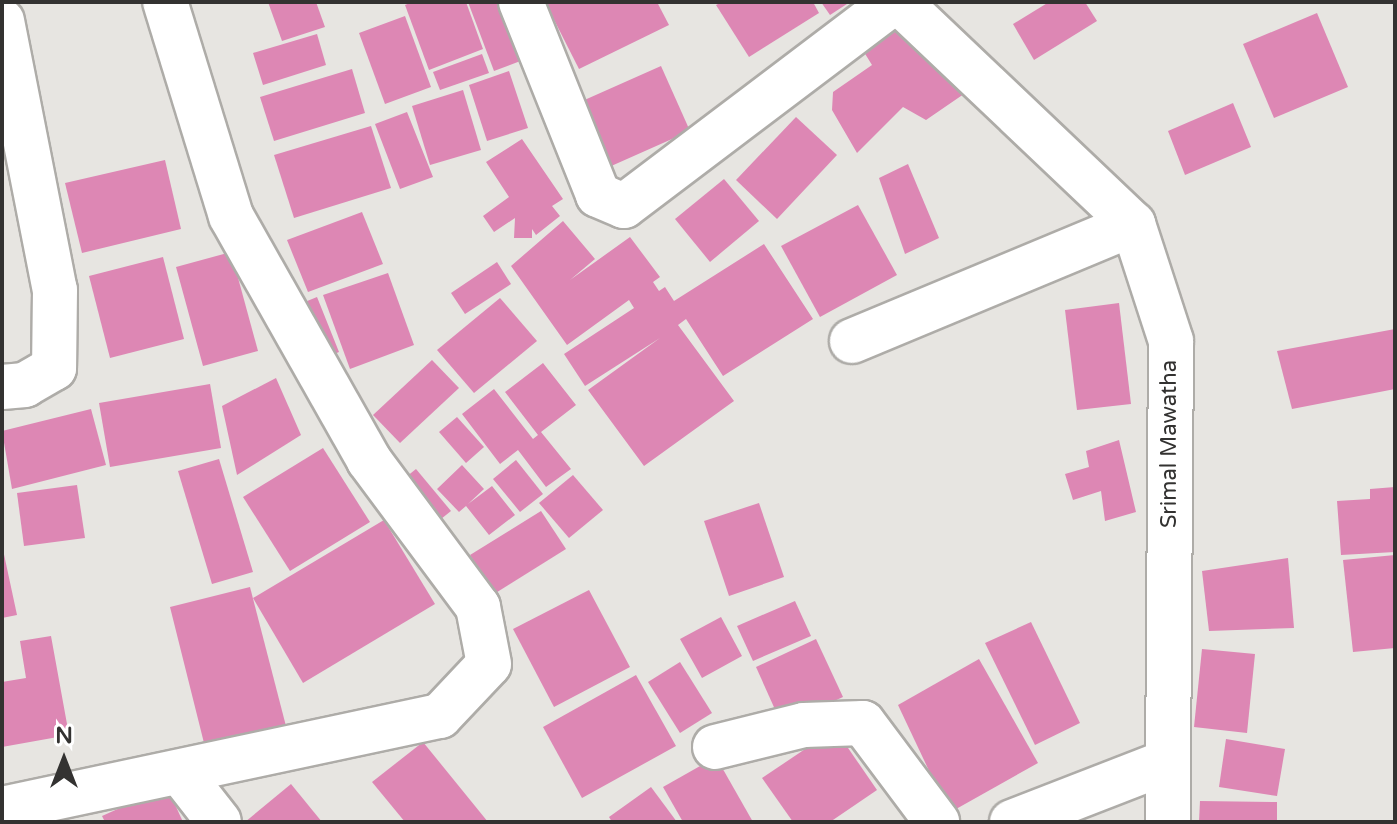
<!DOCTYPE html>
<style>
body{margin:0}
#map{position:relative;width:1397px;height:824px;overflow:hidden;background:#e7e5e1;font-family:"Varela Round",sans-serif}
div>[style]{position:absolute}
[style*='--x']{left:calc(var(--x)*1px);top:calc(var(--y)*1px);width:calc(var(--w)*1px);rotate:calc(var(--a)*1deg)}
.building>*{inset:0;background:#dd87b4}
.roads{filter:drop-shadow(2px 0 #aeaca8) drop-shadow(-2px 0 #aeaca8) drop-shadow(0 2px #aeaca8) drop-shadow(0 -2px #aeaca8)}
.street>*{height:44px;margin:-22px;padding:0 22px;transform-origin:22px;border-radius:22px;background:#fff}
span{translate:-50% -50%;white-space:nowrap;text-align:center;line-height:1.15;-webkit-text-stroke:6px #fff;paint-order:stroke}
.street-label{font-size:22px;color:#333231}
.frame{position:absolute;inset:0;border:4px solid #333231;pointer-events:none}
.north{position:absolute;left:24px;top:720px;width:80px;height:80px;-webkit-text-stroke:6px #fff;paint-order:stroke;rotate:0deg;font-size:22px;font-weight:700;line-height:32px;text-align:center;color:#333231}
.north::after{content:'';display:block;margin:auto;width:28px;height:36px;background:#333231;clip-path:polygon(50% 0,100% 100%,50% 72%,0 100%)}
</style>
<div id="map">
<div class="building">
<i style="clip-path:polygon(268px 2px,316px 2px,325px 27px,282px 41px)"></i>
<i style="clip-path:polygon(412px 2px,466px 2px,483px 49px,429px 70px,405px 5px)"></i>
<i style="clip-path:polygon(468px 2px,501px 2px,523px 60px,494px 71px)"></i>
<i style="clip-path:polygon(545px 2px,657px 2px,669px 25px,579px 69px)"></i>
<i style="clip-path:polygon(722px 2px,813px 2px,819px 13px,749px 57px,716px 5px)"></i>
<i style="clip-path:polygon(821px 2px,850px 2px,830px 15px)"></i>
<i style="clip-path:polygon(1049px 2px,1085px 2px,1097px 21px,1034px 60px,1013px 24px)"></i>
<i style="clip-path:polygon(900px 13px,977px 85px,926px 120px,903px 107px,857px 153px,832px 110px,833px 92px,872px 65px,859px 44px)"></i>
<i style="clip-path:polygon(1317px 13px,1348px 87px,1274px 118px,1243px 44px)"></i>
<i style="clip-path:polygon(405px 16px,431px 87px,385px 104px,359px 33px)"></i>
<i style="clip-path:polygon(317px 34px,326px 65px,263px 85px,253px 53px)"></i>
<i style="clip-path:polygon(482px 54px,489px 73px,440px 90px,433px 72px)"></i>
<i style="clip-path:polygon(661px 66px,690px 131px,600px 171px,571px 106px)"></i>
<i style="clip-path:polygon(352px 69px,365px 113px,274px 141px,260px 97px)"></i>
<i style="clip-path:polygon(509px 71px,528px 128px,487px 141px,469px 85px)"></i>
<i style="clip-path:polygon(463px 90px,481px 150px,430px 165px,412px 106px)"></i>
<i style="clip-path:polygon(1233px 103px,1251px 147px,1185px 175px,1168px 131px)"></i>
<i style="clip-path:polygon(407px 112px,433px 177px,400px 189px,375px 124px)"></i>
<i style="clip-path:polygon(796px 117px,837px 155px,777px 219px,736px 180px)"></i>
<i style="clip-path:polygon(371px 126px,391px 188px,294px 218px,274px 155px)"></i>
<i style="clip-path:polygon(522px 139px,563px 199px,552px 206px,560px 216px,536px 235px,532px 229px,532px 238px,514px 238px,515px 218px,494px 232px,483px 216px,509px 197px,486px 162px)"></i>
<i style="clip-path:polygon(165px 160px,181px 229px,82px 253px,65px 183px)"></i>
<i style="clip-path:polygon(908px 164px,939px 238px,905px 254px,879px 178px)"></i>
<i style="clip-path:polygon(724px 179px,759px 221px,710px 262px,675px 219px)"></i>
<i style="clip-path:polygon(858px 205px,897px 275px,820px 317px,781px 246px)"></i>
<i style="clip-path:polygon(362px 212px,383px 264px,308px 292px,287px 240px)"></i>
<i style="clip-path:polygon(563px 221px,595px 259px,570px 280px,630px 237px,660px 277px,653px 282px,659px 291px,665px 287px,674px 301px,764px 244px,813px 319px,723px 376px,686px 319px,678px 325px,734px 401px,644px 466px,588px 390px,660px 338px,585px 386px,564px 354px,634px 308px,629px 300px,567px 345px,511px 266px)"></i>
<i style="clip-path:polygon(231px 252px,258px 351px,203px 366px,176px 267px)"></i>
<i style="clip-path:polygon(163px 257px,184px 339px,110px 358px,89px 276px)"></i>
<i style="clip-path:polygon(497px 262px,511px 284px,465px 314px,451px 293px)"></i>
<i style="clip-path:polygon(388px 273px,414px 345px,350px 369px,323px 295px)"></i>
<i style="clip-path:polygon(317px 297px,339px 352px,318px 361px,295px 306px)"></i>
<i style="clip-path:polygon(500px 298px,537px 341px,474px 393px,437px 350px)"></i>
<i style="clip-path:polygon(1119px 303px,1131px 404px,1077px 410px,1065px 310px)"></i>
<i style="clip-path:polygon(1395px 329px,1395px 389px,1292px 409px,1277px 351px)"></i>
<i style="clip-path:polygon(432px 360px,459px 388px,400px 443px,373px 415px)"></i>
<i style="clip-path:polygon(543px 363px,576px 405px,541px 432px,571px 469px,546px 487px,518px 450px,500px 464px,462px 414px,494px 389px,533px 439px,538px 435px,505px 392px)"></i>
<i style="clip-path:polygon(276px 378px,301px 435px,237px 475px,222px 406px)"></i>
<i style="clip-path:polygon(210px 384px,221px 448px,110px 467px,99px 403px)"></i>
<i style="clip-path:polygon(91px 409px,106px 465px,12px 489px,2px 431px)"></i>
<i style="clip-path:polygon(457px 417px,484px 447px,466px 463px,439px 432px)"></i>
<i style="clip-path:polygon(1119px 440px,1136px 512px,1105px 521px,1101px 491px,1073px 500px,1065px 474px,1089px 467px,1086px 451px)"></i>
<i style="clip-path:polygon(323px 448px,370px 522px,290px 571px,243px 497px)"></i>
<i style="clip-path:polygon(219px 459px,253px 572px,212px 584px,178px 471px)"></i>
<i style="clip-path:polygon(516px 460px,543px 494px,520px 512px,493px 479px)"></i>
<i style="clip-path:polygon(462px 465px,484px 489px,468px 504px,492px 486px,515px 515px,489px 535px,466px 506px,459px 512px,437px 489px)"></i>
<i style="clip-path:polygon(416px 469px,451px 511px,436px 523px,401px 481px)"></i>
<i style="clip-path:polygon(573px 475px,603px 510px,569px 538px,539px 503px)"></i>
<i style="clip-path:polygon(77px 485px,85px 538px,24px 546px,17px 493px)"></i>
<i style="clip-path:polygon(1395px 487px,1395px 552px,1341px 555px,1337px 501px,1370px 499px,1370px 489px)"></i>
<i style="clip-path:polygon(759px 503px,784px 577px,729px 596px,704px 521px)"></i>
<i style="clip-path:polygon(541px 511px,566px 549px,494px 594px,470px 555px)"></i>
<i style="clip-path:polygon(384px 520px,435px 604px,303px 683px,253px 598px)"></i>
<i style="clip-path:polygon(2px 545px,17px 615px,2px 618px)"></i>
<i style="clip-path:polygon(1395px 555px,1395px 648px,1353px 652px,1343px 560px)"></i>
<i style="clip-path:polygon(1288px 558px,1294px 628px,1209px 631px,1202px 571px)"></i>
<i style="clip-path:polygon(250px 587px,287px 730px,206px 751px,170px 607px)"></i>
<i style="clip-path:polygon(589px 590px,630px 667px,554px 707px,513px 629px)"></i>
<i style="clip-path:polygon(795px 601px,811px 636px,753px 661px,737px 626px)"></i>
<i style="clip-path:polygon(721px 617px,742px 656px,702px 678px,680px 639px)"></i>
<i style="clip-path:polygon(1031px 622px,1080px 723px,1035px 745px,985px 643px)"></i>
<i style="clip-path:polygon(51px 636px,69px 735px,2px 747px,2px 682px,26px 678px,20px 641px)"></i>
<i style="clip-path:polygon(816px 639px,843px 697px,782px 725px,756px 667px)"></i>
<i style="clip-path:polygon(1202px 649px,1255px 654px,1247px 733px,1194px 727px)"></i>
<i style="clip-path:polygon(979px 659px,1038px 763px,949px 813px,898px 705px)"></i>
<i style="clip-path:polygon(680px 662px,712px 713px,680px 733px,648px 682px)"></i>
<i style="clip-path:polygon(636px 675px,676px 746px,582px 798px,543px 727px)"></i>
<i style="clip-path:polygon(835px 729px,877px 790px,830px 822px,793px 822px,762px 778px)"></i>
<i style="clip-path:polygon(1226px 739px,1285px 749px,1277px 796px,1219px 787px)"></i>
<i style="clip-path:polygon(423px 742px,488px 822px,405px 822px,372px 782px)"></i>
<i style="clip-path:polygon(716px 757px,753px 822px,683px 822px,663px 787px)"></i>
<i style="clip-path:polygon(291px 784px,322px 822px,245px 822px)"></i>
<i style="clip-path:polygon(167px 787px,183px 822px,105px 822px,102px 816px)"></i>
<i style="clip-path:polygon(651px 787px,677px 822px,612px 822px,609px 817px)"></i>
<i style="clip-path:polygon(1200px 801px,1277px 802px,1277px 822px,1199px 822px)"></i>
</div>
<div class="roads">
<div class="street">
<i style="--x:521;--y:2;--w:208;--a:68.2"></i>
<i style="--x:598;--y:195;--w:28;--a:23"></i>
<i style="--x:624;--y:206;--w:338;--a:-37.1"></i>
<i style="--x:899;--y:2;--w:323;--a:43.5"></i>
<i style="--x:1133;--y:224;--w:123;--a:72"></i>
<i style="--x:1171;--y:341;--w:481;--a:90.4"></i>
<i style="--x:2;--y:21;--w:274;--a:78.9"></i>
<i style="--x:55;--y:290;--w:78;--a:90.7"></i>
<i style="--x:54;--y:368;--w:34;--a:150"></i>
<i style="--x:25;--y:385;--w:23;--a:175"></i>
<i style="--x:852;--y:341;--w:304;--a:-22.6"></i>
<i style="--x:715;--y:747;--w:92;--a:-13.9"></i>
<i style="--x:804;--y:725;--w:59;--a:-1.9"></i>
<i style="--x:863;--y:723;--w:124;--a:53.2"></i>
<i style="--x:180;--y:772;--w:63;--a:52"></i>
<i style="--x:2;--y:809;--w:448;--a:-12"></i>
<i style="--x:440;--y:716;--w:71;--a:-46.7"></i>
<i style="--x:489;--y:664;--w:58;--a:-100.9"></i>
<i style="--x:478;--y:607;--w:183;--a:-126.6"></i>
<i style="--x:369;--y:460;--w:280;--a:-119.5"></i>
<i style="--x:231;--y:216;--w:224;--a:-107.1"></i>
<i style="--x:1012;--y:822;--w:166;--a:-21.2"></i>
</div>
</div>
<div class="street-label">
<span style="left:1170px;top:444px;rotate:-90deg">Srimal Mawatha</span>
</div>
<div class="frame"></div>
<div class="north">N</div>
</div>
